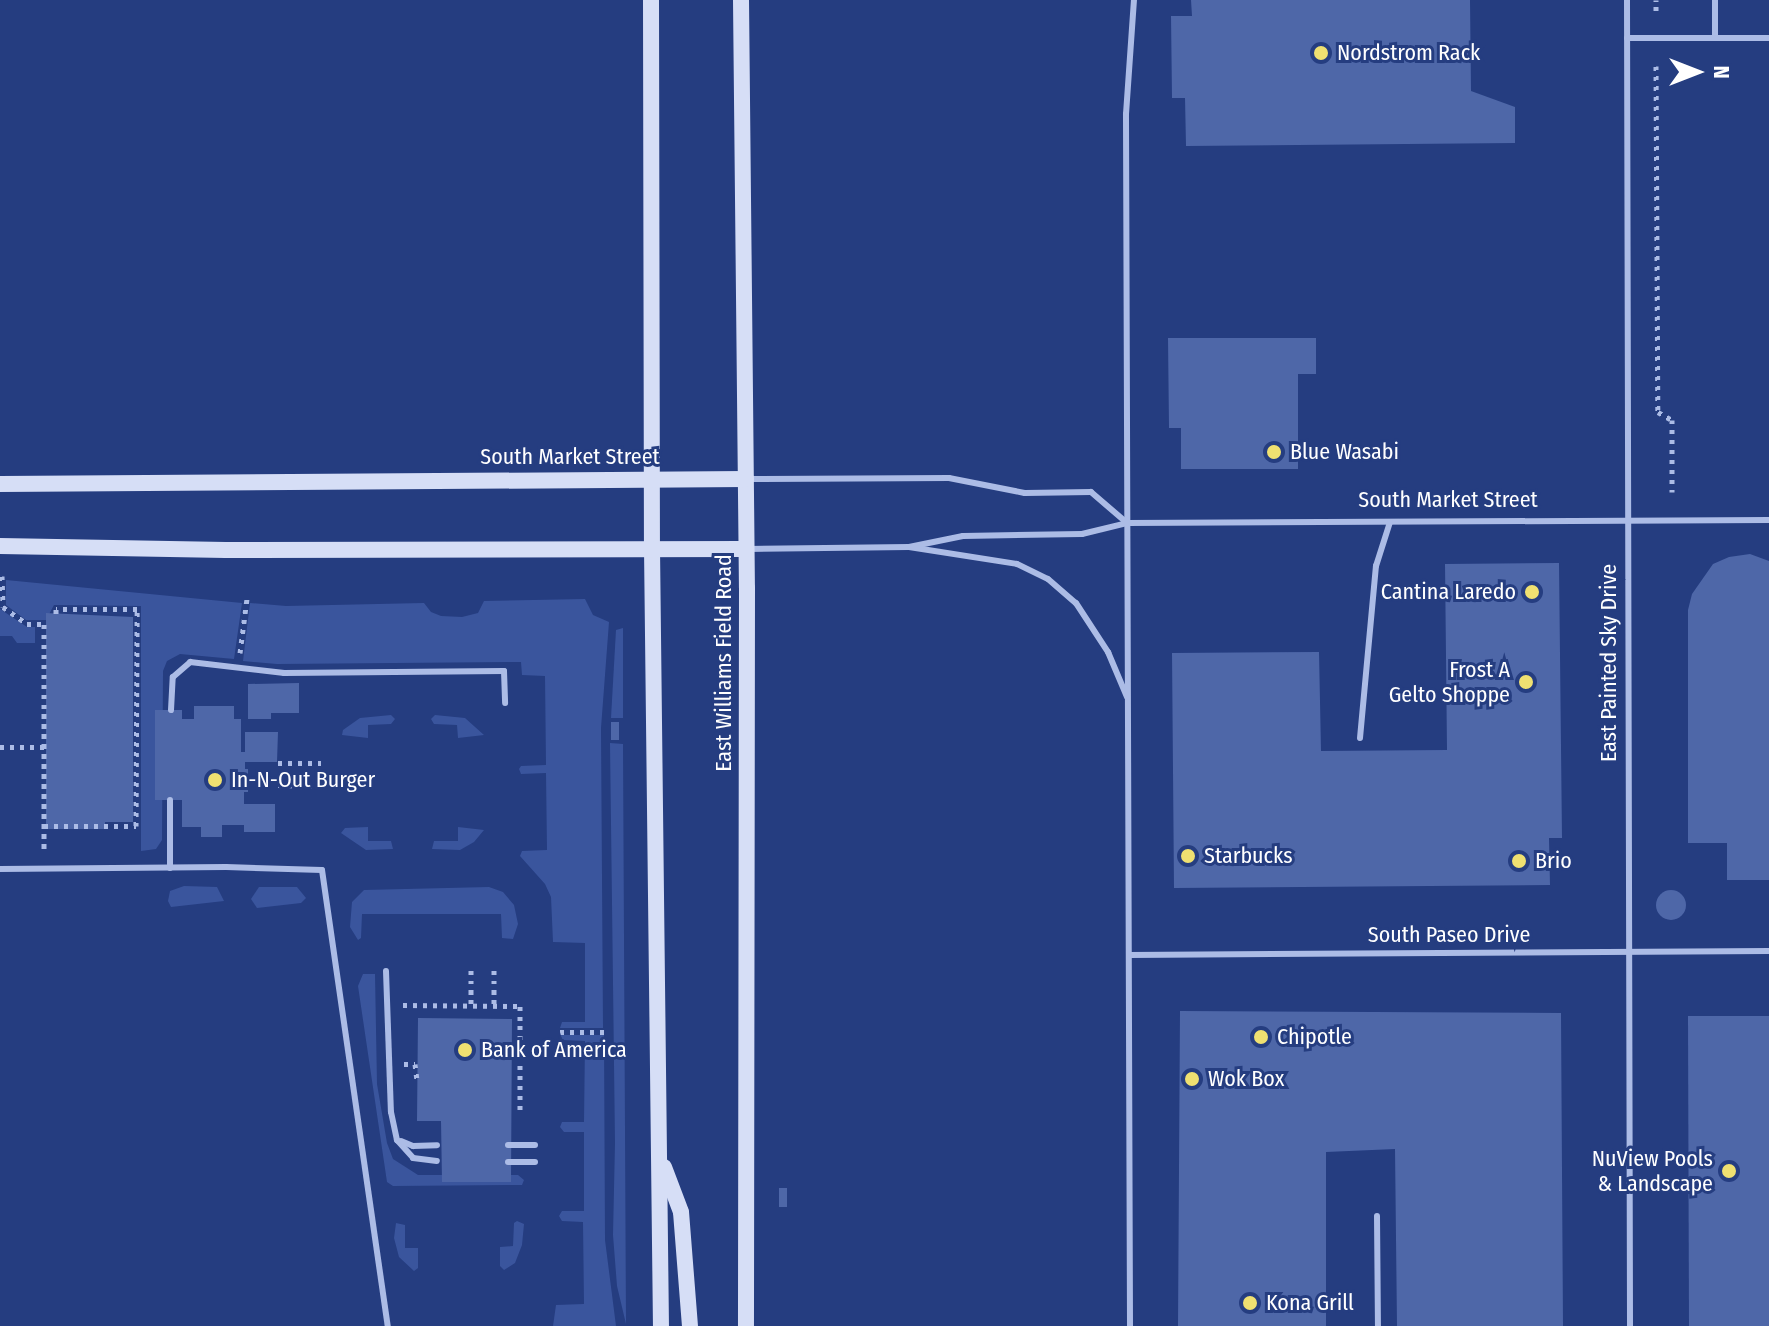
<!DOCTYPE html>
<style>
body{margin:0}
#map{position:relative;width:1769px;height:1326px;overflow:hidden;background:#253d80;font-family:"Fira Sans Condensed",sans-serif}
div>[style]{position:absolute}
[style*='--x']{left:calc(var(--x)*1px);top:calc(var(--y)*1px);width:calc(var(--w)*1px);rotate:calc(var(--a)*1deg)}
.green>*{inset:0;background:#3a559d}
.building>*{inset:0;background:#4e67a8}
.round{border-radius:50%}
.path>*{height:5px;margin-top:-2.5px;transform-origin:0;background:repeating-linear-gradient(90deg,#acbce6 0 4px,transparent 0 10px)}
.lane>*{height:6px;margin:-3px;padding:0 3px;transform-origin:3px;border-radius:3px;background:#acbce6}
.secondary>*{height:16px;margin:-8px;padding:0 8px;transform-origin:8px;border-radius:8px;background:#d6def6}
.dots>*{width:22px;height:22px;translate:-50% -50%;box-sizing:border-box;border:4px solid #253d80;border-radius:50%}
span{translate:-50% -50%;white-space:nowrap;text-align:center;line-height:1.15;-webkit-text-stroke:6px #253d80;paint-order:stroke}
.poi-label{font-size:22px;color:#fff}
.left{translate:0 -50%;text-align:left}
.right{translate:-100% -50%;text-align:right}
.street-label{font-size:22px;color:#fff}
.north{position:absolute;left:1657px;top:32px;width:80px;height:80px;-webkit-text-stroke:6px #253d80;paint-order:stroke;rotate:90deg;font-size:22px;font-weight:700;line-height:32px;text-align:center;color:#fff}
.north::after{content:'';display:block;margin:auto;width:28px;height:36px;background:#fff;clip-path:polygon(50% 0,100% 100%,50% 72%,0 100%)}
</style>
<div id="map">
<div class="green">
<i style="clip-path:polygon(6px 580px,242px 603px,234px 659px,180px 654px,167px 661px,163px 671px,162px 840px,156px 849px,141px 851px,141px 606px,54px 605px,46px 620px,26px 620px,6px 605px)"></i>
<i style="clip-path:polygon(585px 599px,593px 615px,609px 622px,601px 728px,603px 1028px,560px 1028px,562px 1022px,585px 1022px,585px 943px,553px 942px,551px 897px,545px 884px,520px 856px,522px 851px,547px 850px,546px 773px,521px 774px,519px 769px,521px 766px,546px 765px,545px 676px,522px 675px,521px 662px,277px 664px,243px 661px,250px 603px,286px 606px,424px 603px,431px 612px,441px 616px,462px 617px,478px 613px,484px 601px)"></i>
<i style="clip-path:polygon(0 609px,27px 627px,35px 627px,35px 643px,17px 643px,12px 636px,0 636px)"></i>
<i style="clip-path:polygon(623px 628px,623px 718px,611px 718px,616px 630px)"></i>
<i style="clip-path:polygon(391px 715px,395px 719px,391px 724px,368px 725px,368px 738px,342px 735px,343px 730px,360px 718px)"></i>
<i style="clip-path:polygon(435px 715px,465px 718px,484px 735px,458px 738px,457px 725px,434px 724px,431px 719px)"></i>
<i style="clip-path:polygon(610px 743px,623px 744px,626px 1324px,617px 1286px,613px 1235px,615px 1143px)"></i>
<i style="clip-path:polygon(368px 827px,368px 841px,391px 841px,393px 849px,366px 850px,341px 833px,345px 828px)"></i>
<i style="clip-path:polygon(458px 827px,484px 830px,474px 842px,460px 850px,432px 849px,434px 841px,458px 841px)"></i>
<i style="clip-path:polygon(184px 886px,217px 887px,224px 901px,171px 907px,168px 901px,170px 891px)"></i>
<i style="clip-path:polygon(259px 887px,297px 887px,306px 898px,301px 903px,257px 908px,251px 899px)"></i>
<i style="clip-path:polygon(489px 887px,503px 892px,514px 905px,518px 924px,513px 939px,502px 938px,501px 914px,362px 914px,361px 938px,358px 940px,350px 927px,352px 902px,364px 890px)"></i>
<i style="clip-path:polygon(363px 974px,375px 974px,377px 1084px,387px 1143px,393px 1159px,418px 1175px,518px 1175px,524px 1180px,522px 1185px,393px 1186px,387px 1182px,358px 986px)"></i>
<i style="clip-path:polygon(560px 1035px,604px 1035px,605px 1240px,616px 1326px,553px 1326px,556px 1305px,584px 1304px,583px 1222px,562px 1221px,559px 1216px,562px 1211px,584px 1211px,584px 1132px,564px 1132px,560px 1127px,562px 1122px,584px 1122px,585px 1041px,563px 1040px)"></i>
<i style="clip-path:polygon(517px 1221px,524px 1224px,522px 1245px,515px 1263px,504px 1270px,500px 1266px,500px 1247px,513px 1246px,514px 1223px)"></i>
<i style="clip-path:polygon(396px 1223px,405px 1225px,405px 1248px,418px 1248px,418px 1268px,414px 1271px,399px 1257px,394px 1238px)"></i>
</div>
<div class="building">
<i style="clip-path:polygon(1191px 0,1470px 0,1471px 91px,1515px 107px,1515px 143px,1186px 146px,1185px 98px,1172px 98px,1171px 16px,1192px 16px)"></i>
<i style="clip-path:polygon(1168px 338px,1316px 338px,1316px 374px,1298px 374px,1298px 469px,1181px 469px,1181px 428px,1169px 428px)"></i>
<i style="clip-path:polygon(1750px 554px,1769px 561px,1769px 880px,1727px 880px,1727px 843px,1688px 843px,1688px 610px,1692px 594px,1713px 564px,1729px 557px)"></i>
<i style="clip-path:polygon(1559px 563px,1562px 838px,1549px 838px,1550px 885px,1174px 888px,1172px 653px,1319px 652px,1321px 751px,1447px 750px,1445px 564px)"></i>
<i style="clip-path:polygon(46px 613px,133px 617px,133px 822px,105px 822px,105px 829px,46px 829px)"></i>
<i style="clip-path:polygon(299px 683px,299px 713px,271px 713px,271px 719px,248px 719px,248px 684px)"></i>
<i style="clip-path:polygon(194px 706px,234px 706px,234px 719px,241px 719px,241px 752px,245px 752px,245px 732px,278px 732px,277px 762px,245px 762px,245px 769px,248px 769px,248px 792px,244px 792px,244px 804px,275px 804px,275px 832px,244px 832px,244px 825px,222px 825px,222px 837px,201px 837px,201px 827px,182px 827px,182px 800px,155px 800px,155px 710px,182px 710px,182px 719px,194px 719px)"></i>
<i style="clip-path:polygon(611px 722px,619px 722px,619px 740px,611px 740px)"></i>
<i class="round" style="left:1656px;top:890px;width:30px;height:30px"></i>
<i style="clip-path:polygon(1180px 1011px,1561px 1013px,1563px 1326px,1397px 1326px,1395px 1149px,1326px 1152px,1326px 1326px,1178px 1326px)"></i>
<i style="clip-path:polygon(1688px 1016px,1769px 1016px,1769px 1326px,1689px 1326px)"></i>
<i style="clip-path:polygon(418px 1018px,512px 1019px,511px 1182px,442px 1182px,441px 1121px,417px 1121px)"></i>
<i style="clip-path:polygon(779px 1188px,787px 1188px,787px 1207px,779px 1207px)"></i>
</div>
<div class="path">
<i style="--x:1656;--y:11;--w:11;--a:-90"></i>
<i style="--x:1656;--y:66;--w:346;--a:89.7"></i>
<i style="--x:1658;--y:412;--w:16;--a:30"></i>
<i style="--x:1672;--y:420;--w:72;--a:90"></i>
<i style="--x:2;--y:576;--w:31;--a:88"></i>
<i style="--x:3;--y:607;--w:29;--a:35"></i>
<i style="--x:27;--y:624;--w:17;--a:0"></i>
<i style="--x:44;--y:624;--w:229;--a:90"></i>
<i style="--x:240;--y:653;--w:55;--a:-82.7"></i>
<i style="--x:0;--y:747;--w:44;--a:0"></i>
<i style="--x:278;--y:763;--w:43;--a:0"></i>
<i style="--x:278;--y:785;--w:43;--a:1.3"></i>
<i style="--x:44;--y:826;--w:92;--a:0"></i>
<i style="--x:136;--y:826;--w:217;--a:-89.7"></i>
<i style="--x:137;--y:609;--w:81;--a:180"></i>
<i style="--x:56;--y:609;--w:5;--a:90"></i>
<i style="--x:471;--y:970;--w:35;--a:90"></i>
<i style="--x:494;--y:970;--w:35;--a:90"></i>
<i style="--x:403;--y:1005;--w:117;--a:0.5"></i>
<i style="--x:520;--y:1006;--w:106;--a:90"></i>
<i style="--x:560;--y:1032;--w:49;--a:0"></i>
<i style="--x:404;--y:1064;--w:11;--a:0"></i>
<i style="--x:415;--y:1064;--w:17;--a:83"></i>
</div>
<div class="lane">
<i style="--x:1627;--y:0;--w:1326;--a:89.87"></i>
<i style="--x:1715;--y:0;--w:38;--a:90"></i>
<i style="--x:1627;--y:38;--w:142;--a:0"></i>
<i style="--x:748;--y:479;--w:201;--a:-0.3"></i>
<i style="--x:949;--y:478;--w:77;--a:11.2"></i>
<i style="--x:1025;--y:493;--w:66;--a:-0.9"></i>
<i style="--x:1091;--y:492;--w:48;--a:40.7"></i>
<i style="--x:909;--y:547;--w:55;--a:-11.5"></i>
<i style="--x:963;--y:536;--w:119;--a:-1"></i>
<i style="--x:1082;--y:534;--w:46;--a:-13.7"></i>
<i style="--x:1127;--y:523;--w:642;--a:-0.27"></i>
<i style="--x:748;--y:549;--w:161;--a:-0.7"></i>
<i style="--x:909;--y:547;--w:109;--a:8.9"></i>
<i style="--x:1017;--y:564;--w:34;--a:26"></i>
<i style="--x:1048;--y:579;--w:37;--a:41"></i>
<i style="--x:1076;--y:603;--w:59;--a:56.9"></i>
<i style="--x:1108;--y:652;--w:49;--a:67.1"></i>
<i style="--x:171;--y:710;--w:33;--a:-87"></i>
<i style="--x:173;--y:677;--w:23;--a:-41"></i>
<i style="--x:190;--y:662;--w:95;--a:6.7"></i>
<i style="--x:284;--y:673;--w:220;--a:-0.5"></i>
<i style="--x:504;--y:671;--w:32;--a:88"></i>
<i style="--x:1360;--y:738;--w:173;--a:-84.7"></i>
<i style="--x:1376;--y:566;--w:46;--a:-72.3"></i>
<i style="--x:170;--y:800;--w:68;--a:90"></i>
<i style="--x:0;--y:869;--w:226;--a:-0.5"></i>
<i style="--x:226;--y:867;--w:96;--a:1.8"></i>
<i style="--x:322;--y:870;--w:461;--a:81.8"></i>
<i style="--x:1129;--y:955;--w:640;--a:-0.36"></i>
<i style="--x:386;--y:971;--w:141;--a:88"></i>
<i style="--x:391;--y:1112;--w:29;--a:78"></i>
<i style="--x:397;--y:1140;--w:24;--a:48"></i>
<i style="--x:413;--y:1158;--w:24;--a:7"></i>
<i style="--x:401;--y:1141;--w:13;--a:23"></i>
<i style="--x:413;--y:1146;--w:24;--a:-2"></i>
<i style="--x:508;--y:1145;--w:27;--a:0"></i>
<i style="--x:508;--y:1162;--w:27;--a:0"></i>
<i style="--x:1377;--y:1216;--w:110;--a:89.5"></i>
<i style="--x:1130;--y:1326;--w:1212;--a:-90.19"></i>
<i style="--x:1126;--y:114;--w:114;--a:-86"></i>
</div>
<div class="secondary">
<i style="--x:651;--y:0;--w:548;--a:89.9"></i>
<i style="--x:652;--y:548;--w:778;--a:89.34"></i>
<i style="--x:741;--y:0;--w:588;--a:89.42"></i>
<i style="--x:747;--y:588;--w:738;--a:90.08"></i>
<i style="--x:0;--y:484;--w:746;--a:-0.38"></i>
<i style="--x:0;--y:546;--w:226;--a:1"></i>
<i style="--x:226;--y:550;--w:520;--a:-0.11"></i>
<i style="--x:664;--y:1167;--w:48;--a:69.3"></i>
<i style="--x:681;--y:1212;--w:114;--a:85.5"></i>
</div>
<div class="dots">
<i style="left:1321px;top:53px;background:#efe071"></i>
<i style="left:1274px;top:452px;background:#efe071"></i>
<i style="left:1532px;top:592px;background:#efe071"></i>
<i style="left:1526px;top:682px;background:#efe071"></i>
<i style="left:215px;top:780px;background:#efe071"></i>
<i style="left:1188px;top:856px;background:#efe071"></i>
<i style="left:1519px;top:861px;background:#efe071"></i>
<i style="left:1261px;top:1037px;background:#efe071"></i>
<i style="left:465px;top:1050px;background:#efe071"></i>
<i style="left:1192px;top:1079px;background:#efe071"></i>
<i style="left:1729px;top:1171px;background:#efe071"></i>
<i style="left:1250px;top:1303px;background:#efe071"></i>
</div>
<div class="poi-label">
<span class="left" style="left:1337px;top:53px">Nordstrom Rack</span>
<span class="left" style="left:1290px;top:452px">Blue Wasabi</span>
<span class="right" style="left:1516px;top:592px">Cantina Laredo</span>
<span class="right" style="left:1510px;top:682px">Frost A<br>Gelto Shoppe</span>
<span class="left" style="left:231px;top:780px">In-N-Out Burger</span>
<span class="left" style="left:1204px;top:856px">Starbucks</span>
<span class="left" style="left:1535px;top:861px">Brio</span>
<span class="left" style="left:1277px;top:1037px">Chipotle</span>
<span class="left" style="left:481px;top:1050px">Bank of America</span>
<span class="left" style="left:1208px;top:1079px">Wok Box</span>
<span class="right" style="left:1713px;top:1171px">NuView Pools<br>&amp; Landscape</span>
<span class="left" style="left:1266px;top:1303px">Kona Grill</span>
</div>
<div class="street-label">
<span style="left:570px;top:457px">South Market Street</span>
<span style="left:1448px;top:500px">South Market Street</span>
<span style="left:724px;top:663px;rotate:-90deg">East Williams Field Road</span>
<span style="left:1609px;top:663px;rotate:-90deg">East Painted Sky Drive</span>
<span style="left:1449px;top:935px">South Paseo Drive</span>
</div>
<div class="north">N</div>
</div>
